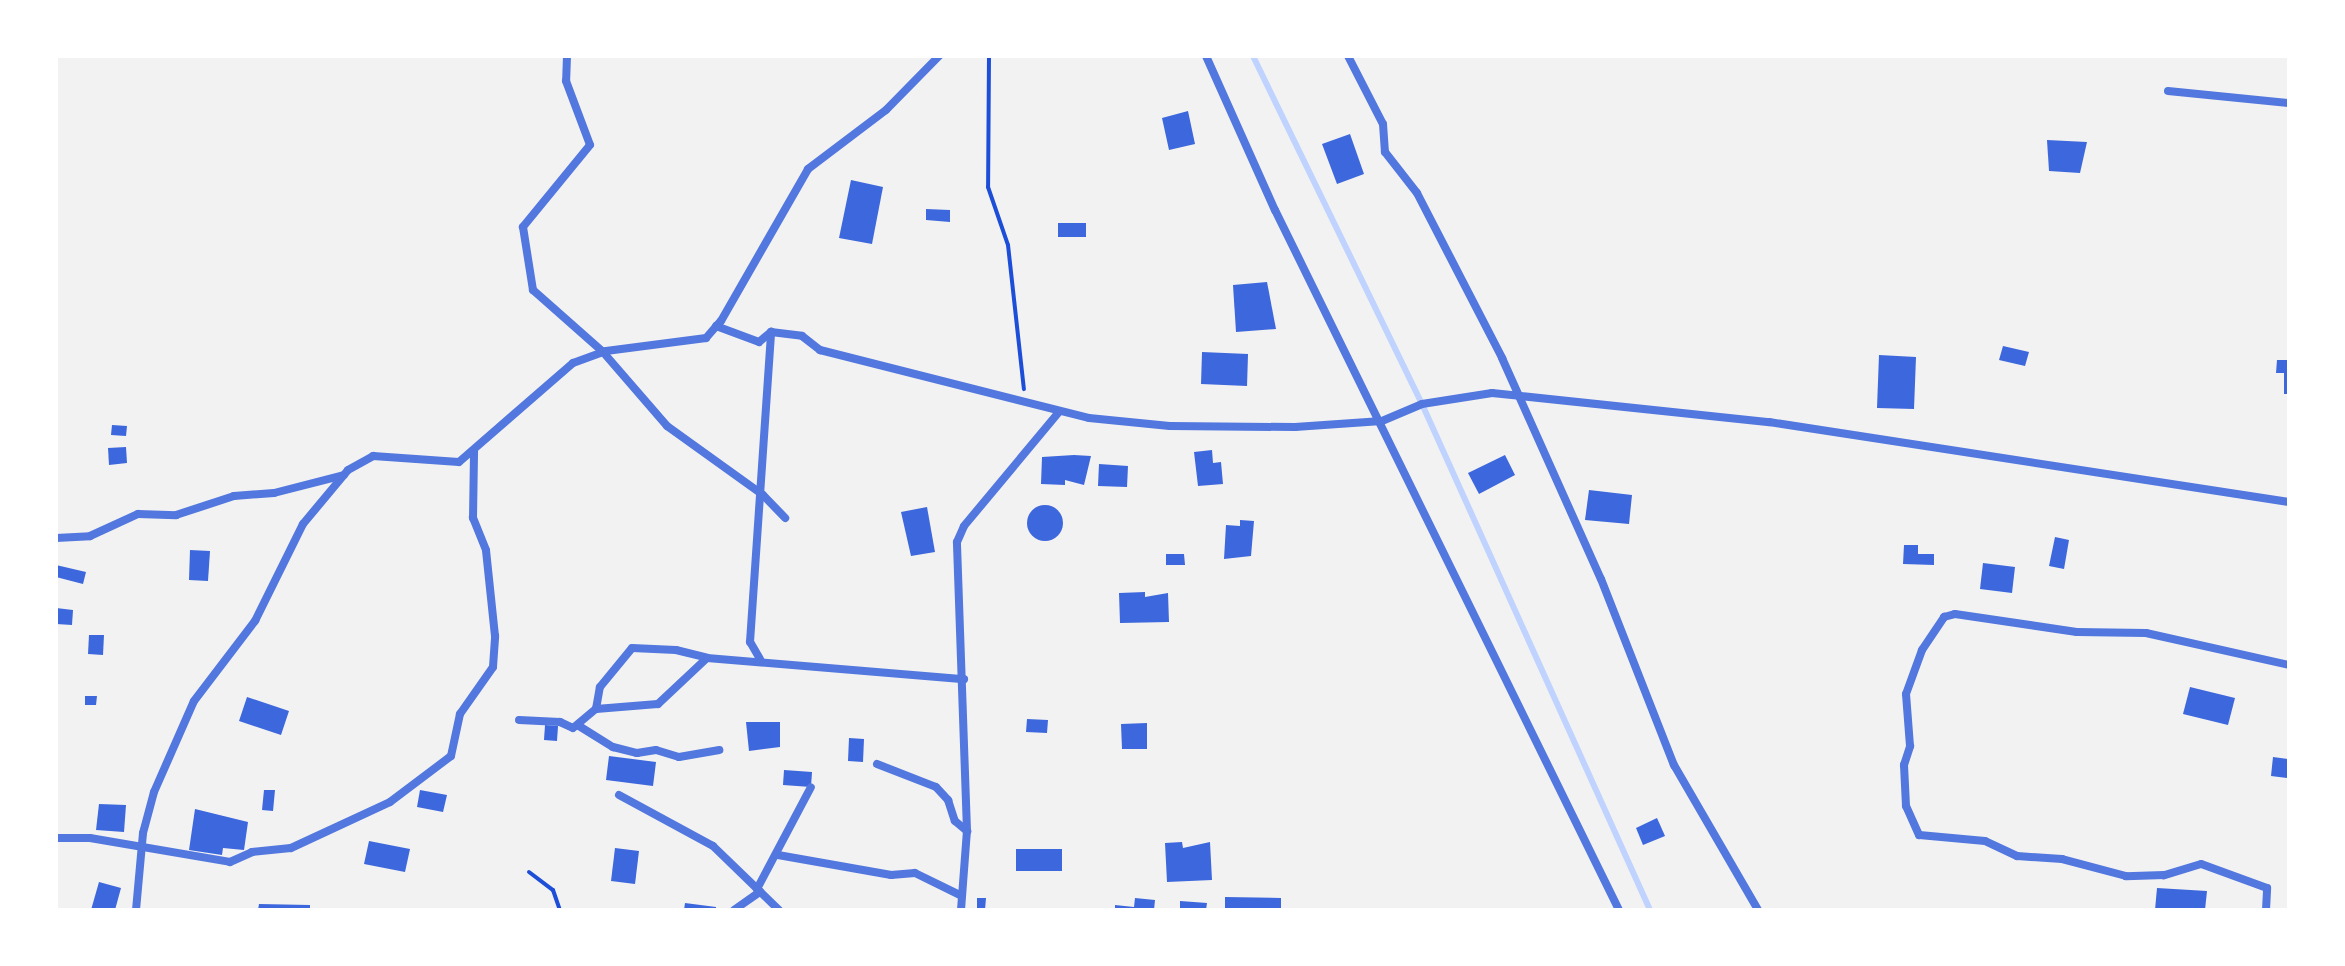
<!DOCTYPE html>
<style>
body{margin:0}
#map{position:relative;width:2345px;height:966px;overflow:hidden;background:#f2f2f2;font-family:"PT Serif",serif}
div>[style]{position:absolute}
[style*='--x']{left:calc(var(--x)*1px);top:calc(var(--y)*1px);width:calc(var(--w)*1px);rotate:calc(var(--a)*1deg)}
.stream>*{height:6px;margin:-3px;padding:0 3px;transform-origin:3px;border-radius:3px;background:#bfd3fe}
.building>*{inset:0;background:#3d67dc}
.round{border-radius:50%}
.path>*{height:4px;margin:-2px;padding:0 2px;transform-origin:2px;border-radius:2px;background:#1d4ed8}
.minor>*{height:8px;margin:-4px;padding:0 4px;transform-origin:4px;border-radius:4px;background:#5277de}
span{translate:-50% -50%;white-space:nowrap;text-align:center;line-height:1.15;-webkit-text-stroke:6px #fff;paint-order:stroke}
.frame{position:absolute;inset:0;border:58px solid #fff;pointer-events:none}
</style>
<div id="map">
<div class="stream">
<i style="--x:1253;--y:56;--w:387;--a:64.1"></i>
<i style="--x:1422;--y:404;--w:555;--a:65.74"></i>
</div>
<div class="building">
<i style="clip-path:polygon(1188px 111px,1195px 144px,1169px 150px,1162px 118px)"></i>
<i style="clip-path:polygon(1350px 134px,1364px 174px,1337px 184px,1322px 144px)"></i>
<i style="clip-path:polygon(2047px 140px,2087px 142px,2080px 173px,2049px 171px)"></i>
<i style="clip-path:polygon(851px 180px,883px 187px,872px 244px,839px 238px)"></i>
<i style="clip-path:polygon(926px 209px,950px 210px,950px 222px,926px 220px)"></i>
<i style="clip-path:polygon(1058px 223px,1086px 223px,1086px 237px,1058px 237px)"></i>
<i style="clip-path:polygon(1267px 282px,1276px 329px,1236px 332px,1233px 285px)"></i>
<i style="clip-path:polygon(2003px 346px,2029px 352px,2025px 366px,1999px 360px)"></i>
<i style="clip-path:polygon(1202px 352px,1248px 354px,1247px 386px,1201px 384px)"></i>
<i style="clip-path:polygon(1879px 355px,1916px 357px,1914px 409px,1877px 408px)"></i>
<i style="clip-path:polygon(2277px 360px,2289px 360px,2289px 394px,2284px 394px,2284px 373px,2276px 373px)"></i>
<i style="clip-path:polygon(112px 425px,127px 426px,126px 436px,111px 435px)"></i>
<i style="clip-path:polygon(126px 447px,127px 463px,109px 465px,108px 448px)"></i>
<i style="clip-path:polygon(1212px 450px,1213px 463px,1221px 462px,1223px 484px,1198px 486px,1194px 452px)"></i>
<i style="clip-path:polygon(1074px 455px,1091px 456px,1084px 485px,1065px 480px,1065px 485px,1041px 484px,1042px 457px)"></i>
<i style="clip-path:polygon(1505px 455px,1515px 475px,1479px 494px,1468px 473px)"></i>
<i style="clip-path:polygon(1099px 464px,1128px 466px,1127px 487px,1098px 486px)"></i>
<i style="clip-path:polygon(1589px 490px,1632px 495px,1629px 524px,1585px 520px)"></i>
<i class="round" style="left:1027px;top:505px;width:36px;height:36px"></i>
<i style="clip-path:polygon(927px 507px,935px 552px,911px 556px,901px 512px)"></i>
<i style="clip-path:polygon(1240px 520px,1254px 521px,1251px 556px,1224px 559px,1226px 525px,1240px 526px)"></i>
<i style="clip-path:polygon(2055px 537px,2069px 540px,2064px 569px,2049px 566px)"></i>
<i style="clip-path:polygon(1904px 545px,1918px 545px,1918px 554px,1934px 554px,1934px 565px,1903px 564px)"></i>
<i style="clip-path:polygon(190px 550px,210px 551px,208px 581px,189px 580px)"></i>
<i style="clip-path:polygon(1166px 554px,1184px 554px,1185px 565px,1166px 565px)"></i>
<i style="clip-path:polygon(1983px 563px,2015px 567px,2012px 593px,1980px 589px)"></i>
<i style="clip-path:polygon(56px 565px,86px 572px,83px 584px,56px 577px)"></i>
<i style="clip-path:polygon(1145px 592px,1145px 597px,1168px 593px,1169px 622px,1120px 623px,1119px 593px)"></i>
<i style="clip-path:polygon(56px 608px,73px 610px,72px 625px,56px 624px)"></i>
<i style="clip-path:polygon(89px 635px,104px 635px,103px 655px,88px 654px)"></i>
<i style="clip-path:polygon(2190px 687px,2235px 698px,2228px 725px,2183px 714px)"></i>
<i style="clip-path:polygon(85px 696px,97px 696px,96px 705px,85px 705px)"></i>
<i style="clip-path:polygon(247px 697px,289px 711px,281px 735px,239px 721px)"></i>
<i style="clip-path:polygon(1027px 719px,1048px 720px,1047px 733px,1026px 732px)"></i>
<i style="clip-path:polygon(746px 722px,780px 722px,780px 747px,749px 751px)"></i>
<i style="clip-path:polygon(1147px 723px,1147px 749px,1122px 749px,1121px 724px)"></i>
<i style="clip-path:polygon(545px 725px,558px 726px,557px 741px,544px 740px)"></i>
<i style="clip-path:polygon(849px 738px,864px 739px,863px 762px,848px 761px)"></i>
<i style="clip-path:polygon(609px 756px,656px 762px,653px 786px,606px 780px)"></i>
<i style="clip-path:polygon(2273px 757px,2289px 759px,2287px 778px,2271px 776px)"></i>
<i style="clip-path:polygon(784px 770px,812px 772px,811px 787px,783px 785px)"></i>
<i style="clip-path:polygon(264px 790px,275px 790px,273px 811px,262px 810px)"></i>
<i style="clip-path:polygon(420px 790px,447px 795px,443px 812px,417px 807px)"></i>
<i style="clip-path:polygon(99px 804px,126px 805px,124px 832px,96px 830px)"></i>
<i style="clip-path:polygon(195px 809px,248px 822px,244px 850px,223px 848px,222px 855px,189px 850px)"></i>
<i style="clip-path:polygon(1657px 818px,1665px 836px,1643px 845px,1636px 828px)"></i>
<i style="clip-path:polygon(369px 841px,410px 849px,405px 872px,364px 864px)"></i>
<i style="clip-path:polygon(1182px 842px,1183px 848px,1210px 842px,1212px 880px,1167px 882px,1165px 843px)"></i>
<i style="clip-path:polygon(615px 848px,639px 851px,635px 884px,611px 881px)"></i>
<i style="clip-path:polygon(1016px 849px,1062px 849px,1062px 871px,1016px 871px)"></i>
<i style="clip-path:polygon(99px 882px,121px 888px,115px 910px,91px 910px)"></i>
<i style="clip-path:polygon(2157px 888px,2207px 891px,2205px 910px,2155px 910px)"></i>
<i style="clip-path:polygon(1225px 897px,1281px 898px,1281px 910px,1225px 910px)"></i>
<i style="clip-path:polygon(977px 898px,986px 898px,985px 910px,977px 910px)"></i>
<i style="clip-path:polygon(1135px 898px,1155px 900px,1154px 910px,1115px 910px,1115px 905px,1134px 907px)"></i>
<i style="clip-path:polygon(1180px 901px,1207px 903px,1206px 910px,1180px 910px)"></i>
<i style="clip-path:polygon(685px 903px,716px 907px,716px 910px,684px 910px)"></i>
<i style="clip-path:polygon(259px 904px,310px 905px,310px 910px,258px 910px)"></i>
</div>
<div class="path">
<i style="--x:989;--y:56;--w:131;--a:90.4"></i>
<i style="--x:988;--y:187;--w:61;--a:71"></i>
<i style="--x:1008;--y:245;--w:145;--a:83.7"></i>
<i style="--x:529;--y:872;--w:30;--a:37"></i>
<i style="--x:553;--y:890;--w:21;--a:71"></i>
</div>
<div class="minor">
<i style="--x:567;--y:56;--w:25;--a:92"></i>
<i style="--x:566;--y:81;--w:68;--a:69.4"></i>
<i style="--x:590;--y:145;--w:106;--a:129.3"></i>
<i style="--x:523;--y:227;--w:64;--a:81"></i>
<i style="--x:533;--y:290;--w:94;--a:41.5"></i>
<i style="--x:603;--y:352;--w:98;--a:49.1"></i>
<i style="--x:667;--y:426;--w:118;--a:35.7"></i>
<i style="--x:763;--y:495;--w:32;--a:46"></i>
<i style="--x:1206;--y:56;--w:169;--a:65.9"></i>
<i style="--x:1275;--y:210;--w:780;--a:63.83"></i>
<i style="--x:1348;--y:56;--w:76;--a:62.8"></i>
<i style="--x:1383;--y:124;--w:28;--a:86"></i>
<i style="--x:1385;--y:152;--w:52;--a:52"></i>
<i style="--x:1417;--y:193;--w:186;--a:62.7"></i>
<i style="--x:1502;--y:358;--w:242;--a:65.9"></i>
<i style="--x:1601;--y:579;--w:200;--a:68.6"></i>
<i style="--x:1674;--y:765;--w:168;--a:59.9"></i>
<i style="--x:2168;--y:91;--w:122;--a:5.7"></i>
<i style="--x:716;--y:326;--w:46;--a:20.4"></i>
<i style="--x:759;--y:342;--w:16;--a:-40"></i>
<i style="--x:771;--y:332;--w:31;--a:7"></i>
<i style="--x:802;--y:336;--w:23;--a:38"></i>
<i style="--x:820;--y:350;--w:277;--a:14.2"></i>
<i style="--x:1089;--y:418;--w:81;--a:5.6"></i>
<i style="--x:1170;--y:426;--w:125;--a:0.5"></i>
<i style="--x:1295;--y:427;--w:87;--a:-3.9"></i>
<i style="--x:1382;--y:421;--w:43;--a:-23"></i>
<i style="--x:1422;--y:404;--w:71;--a:-8.9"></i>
<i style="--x:1492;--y:393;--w:279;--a:6"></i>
<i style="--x:1769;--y:422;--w:526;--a:8.75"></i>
<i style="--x:56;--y:538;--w:34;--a:-3"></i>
<i style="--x:90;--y:536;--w:53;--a:-24.6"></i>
<i style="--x:138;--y:514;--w:38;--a:2"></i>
<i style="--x:176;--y:515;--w:61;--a:-18.1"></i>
<i style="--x:234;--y:496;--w:40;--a:-4.3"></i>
<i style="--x:274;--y:493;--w:72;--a:-14.4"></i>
<i style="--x:760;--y:659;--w:20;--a:-120"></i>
<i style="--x:750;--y:642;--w:311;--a:-86.1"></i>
<i style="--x:596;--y:709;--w:22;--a:-80"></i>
<i style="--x:600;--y:687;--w:50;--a:-50.6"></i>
<i style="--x:632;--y:648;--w:44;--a:2.6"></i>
<i style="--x:676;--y:650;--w:32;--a:14"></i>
<i style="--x:519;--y:720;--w:41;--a:2.8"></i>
<i style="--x:560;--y:722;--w:14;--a:25"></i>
<i style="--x:573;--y:728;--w:30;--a:-40"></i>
<i style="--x:596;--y:709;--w:62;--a:-4.6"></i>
<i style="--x:658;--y:704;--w:67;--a:-43.2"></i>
<i style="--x:707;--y:658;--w:258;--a:4.7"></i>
<i style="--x:579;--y:726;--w:40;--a:32"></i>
<i style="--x:613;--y:747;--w:25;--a:14"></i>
<i style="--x:637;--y:753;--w:19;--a:-9"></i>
<i style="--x:656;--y:750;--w:24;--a:17"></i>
<i style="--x:679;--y:757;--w:41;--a:-9.9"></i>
<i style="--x:877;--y:764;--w:63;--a:21.3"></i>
<i style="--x:936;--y:787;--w:18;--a:47"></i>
<i style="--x:948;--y:800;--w:22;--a:72"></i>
<i style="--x:955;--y:821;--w:16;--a:40"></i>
<i style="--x:619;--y:795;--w:107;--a:28.5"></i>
<i style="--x:713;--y:846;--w:92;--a:44.1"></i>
<i style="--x:56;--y:838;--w:34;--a:0"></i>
<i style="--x:90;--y:838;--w:142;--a:9.7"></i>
<i style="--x:230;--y:862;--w:24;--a:-24"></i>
<i style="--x:252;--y:852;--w:39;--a:-6"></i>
<i style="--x:291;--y:848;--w:109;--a:-24.9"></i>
<i style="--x:390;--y:802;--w:76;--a:-37"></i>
<i style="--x:451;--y:756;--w:43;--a:-77.9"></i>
<i style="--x:460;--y:714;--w:57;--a:-54.9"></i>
<i style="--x:493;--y:667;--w:31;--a:-86"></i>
<i style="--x:495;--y:636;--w:86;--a:-96"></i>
<i style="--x:486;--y:550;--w:35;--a:-112"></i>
<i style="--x:473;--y:518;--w:67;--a:-89.1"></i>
<i style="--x:778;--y:855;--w:115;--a:10"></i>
<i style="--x:891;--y:875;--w:24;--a:-5"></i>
<i style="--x:915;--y:873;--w:52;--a:26.1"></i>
<i style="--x:757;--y:889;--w:115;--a:-62.1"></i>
<i style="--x:136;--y:910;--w:77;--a:-84.8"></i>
<i style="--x:143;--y:833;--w:42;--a:-75"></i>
<i style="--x:154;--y:792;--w:99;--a:-66.3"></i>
<i style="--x:194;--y:701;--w:101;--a:-52.7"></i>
<i style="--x:255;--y:621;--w:108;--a:-63.7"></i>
<i style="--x:303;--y:524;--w:70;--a:-50.2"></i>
<i style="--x:348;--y:470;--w:29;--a:-29"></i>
<i style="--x:373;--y:456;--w:86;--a:4"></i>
<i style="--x:459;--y:462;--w:151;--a:-41"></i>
<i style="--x:573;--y:363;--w:35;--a:-20"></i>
<i style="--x:606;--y:351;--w:101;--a:-7.4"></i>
<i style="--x:706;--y:338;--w:23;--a:-49"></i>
<i style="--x:721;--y:321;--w:175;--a:-60.2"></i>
<i style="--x:808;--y:169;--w:98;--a:-37.1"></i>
<i style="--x:886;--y:110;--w:76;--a:-45.5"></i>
<i style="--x:734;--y:910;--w:32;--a:-35"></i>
<i style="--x:961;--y:910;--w:79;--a:-85.7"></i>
<i style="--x:967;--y:831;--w:289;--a:-92"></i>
<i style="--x:957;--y:542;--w:17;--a:-66"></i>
<i style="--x:964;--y:526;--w:148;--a:-50.2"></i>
<i style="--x:2266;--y:910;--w:22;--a:-87"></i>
<i style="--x:2267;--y:888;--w:70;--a:-160"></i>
<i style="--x:2201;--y:864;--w:39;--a:163"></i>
<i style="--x:2164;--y:875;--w:38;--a:178"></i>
<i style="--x:2126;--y:876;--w:66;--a:-165.1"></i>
<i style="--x:2062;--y:859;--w:45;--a:-176.2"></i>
<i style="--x:2017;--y:856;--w:35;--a:-155"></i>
<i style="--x:1985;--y:841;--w:66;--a:-174.8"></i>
<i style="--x:1919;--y:835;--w:32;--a:-114"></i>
<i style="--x:1906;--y:806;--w:41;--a:-92.8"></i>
<i style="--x:1904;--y:765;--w:20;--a:-72"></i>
<i style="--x:1910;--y:746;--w:52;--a:-94.4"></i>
<i style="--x:1906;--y:694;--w:47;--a:-70"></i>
<i style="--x:1922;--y:650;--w:40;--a:-56"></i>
<i style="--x:1944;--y:617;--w:11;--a:-15"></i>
<i style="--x:1955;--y:614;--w:123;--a:8.4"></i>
<i style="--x:2077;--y:632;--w:69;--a:0.8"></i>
<i style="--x:2146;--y:633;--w:147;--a:12.6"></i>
</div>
<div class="frame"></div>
</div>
